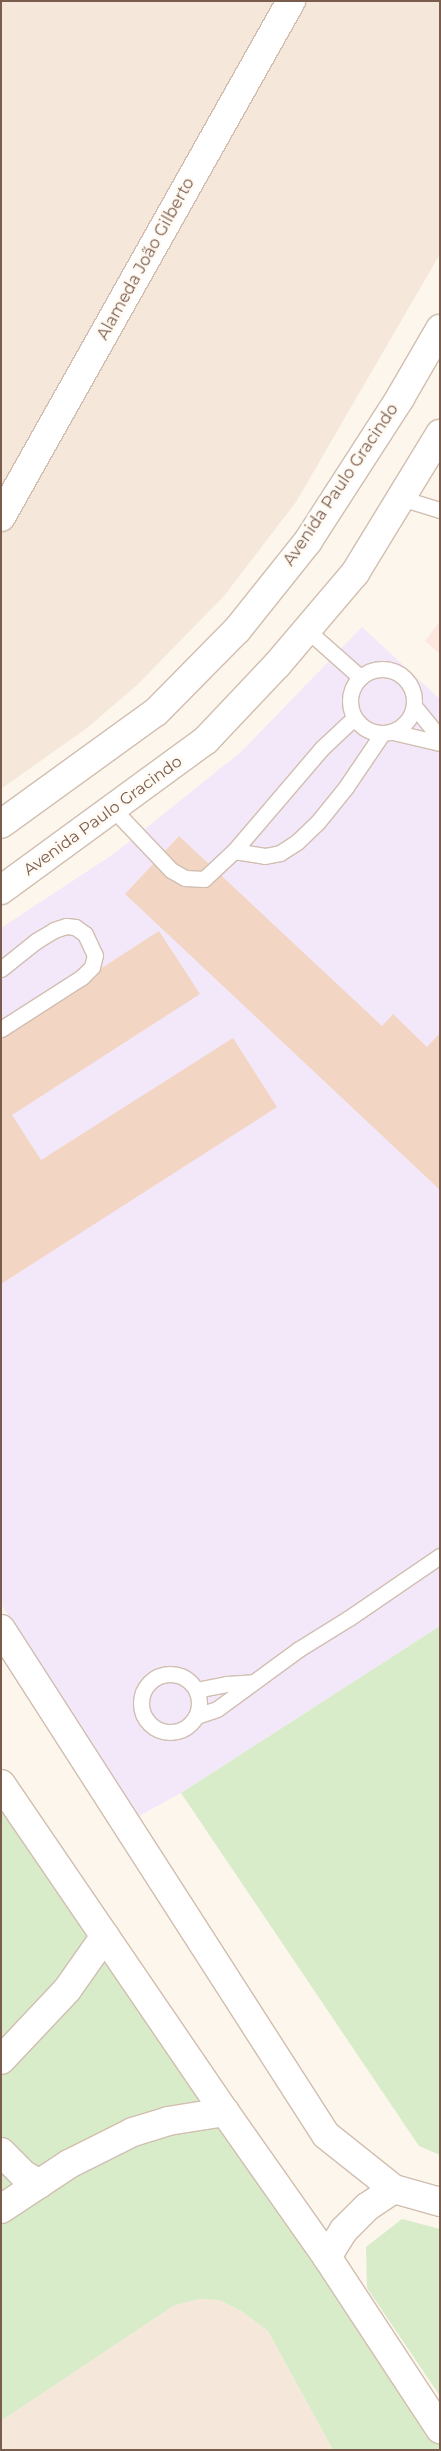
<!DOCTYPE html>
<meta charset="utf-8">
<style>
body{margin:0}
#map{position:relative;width:441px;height:2451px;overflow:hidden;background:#fdf6ec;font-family:Montserrat,sans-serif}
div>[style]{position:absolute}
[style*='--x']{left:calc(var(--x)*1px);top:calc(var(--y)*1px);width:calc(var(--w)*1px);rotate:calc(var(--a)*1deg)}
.residential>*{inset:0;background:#f5e8da}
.commercial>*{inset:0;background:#fde8e0}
.education>*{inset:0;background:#f3e8fa}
.green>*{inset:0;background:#d8ecc9}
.building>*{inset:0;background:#f3d5c3}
.roads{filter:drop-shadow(1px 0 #d1beb0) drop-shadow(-1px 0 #d1beb0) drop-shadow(0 1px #d1beb0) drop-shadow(0 -1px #d1beb0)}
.service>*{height:15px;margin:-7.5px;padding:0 7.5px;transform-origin:7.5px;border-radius:7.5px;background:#fff}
.service>.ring{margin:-7.5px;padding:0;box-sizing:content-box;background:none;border:15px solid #fff;border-radius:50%}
.minor>*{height:28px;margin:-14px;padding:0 14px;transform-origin:14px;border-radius:14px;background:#fff}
.tertiary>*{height:28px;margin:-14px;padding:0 14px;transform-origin:14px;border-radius:14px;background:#fff}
span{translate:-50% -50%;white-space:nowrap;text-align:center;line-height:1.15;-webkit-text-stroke:5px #fffaf3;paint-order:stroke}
.street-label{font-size:16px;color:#7a5c4d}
.frame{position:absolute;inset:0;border:2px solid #7a5c4d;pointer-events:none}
</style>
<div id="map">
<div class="residential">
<i style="clip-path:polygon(1px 1px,440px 1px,440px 254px,296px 502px,224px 596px,137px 685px,87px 728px,1px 789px)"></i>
<i style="clip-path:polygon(199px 2299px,219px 2300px,241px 2311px,268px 2331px,333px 2450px,1px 2450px,1px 2421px,173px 2306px)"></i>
</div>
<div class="commercial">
<i style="clip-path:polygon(440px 621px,440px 654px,425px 641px)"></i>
</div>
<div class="education">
<i style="clip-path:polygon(362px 627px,440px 699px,440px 1626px,181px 1793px,139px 1816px,1px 1604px,1px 928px,115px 853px,242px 751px)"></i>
</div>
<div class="green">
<i style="clip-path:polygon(440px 1626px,440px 2155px,419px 2146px,181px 1793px)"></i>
<i style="clip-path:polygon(1px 1784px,440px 2429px,440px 2450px,333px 2450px,268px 2331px,241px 2311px,219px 2300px,199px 2299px,173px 2306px,1px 2421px)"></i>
<i style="clip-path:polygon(402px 2219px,440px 2229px,440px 2396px,367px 2288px,366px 2247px)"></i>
</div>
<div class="building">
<i style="clip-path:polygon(179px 836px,382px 1026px,393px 1014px,427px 1047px,440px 1033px,440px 1190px,125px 894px)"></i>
<i style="clip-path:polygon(159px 931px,200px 994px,12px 1115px,41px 1160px,233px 1038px,277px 1107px,1px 1284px,1px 1033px)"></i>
</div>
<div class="roads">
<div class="service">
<i style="--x:401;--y:498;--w:41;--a:17.1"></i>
<i style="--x:307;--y:630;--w:71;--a:41.6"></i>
<i class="ring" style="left:350px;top:669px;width:49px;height:49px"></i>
<i style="--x:414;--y:706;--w:41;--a:50.9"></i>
<i style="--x:393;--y:732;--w:48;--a:13.2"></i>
<i style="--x:114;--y:810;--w:83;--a:46.5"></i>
<i style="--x:171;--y:870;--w:16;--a:30"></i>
<i style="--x:185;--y:878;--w:19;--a:3"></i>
<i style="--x:204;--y:879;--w:41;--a:-43"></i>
<i style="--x:234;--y:851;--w:135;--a:-49.5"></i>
<i style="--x:322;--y:748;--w:44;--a:-43.2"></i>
<i style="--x:234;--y:851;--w:31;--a:9"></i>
<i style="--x:265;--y:856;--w:15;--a:-11"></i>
<i style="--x:280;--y:853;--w:20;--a:-33"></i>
<i style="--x:297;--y:842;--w:28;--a:-44"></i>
<i style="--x:317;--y:823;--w:46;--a:-51.1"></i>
<i style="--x:346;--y:787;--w:64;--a:-55.8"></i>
<i style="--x:1;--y:969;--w:45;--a:-38.7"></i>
<i style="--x:36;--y:941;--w:21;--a:-31"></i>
<i style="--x:54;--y:930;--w:13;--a:-18"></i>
<i style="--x:66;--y:926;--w:9;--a:6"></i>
<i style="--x:75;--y:927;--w:12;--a:35"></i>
<i style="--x:85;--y:934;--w:23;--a:65"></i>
<i style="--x:95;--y:955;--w:12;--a:104"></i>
<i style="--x:92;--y:967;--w:14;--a:135"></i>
<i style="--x:82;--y:977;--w:96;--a:147.3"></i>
<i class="ring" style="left:141px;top:1674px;width:43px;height:43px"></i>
<i style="--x:196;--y:1690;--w:32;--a:-11"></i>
<i style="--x:227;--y:1684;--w:26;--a:-4"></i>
<i style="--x:196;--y:1716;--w:22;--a:-18"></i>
<i style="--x:217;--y:1709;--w:102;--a:-36.2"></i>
<i style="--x:299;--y:1649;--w:59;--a:-31.8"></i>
<i style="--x:349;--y:1618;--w:110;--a:-34.3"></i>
</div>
<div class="minor">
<i style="--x:1;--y:517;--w:592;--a:-60.66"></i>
<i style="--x:1;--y:1629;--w:601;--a:57.29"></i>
<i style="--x:326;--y:2135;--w:87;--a:38.5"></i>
<i style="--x:394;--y:2189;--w:48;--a:15.8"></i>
<i style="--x:1;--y:1784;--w:397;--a:55.7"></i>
<i style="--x:225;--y:2112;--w:177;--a:54.9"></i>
<i style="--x:327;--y:2257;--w:206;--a:56.7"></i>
<i style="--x:1;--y:2060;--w:96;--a:-46.7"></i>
<i style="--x:67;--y:1990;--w:66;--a:-54.9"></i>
<i style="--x:1;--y:2152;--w:33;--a:45"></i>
<i style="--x:24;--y:2175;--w:18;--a:29"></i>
<i style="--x:1;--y:2209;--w:82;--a:-33.5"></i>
<i style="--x:69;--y:2164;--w:72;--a:-26.6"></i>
<i style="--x:133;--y:2132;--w:37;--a:-17"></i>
<i style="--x:168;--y:2121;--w:58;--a:-9"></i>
<i style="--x:327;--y:2257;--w:32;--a:-58"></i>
<i style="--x:344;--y:2230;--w:33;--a:-45"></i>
<i style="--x:367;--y:2207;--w:32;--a:-34"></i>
</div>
<div class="tertiary">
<i style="--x:1;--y:824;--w:191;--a:-35.9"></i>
<i style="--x:156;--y:712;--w:115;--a:-45.4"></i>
<i style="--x:237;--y:630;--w:114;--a:-51.4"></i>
<i style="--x:308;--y:541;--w:170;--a:-57.2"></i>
<i style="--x:400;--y:398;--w:80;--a:-59.9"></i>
<i style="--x:1;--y:890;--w:254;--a:-36.2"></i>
<i style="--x:206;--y:740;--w:103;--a:-46.6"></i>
<i style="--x:277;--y:665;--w:121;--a:-49.7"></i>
<i style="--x:355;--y:573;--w:163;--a:-58.6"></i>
</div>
</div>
<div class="street-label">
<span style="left:146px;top:259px;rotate:-61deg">Alameda João Gilberto</span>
<span style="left:341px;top:485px;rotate:-56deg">Avenida Paulo Gracindo</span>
<span style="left:103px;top:816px;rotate:-36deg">Avenida Paulo Gracindo</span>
</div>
<div class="frame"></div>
</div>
